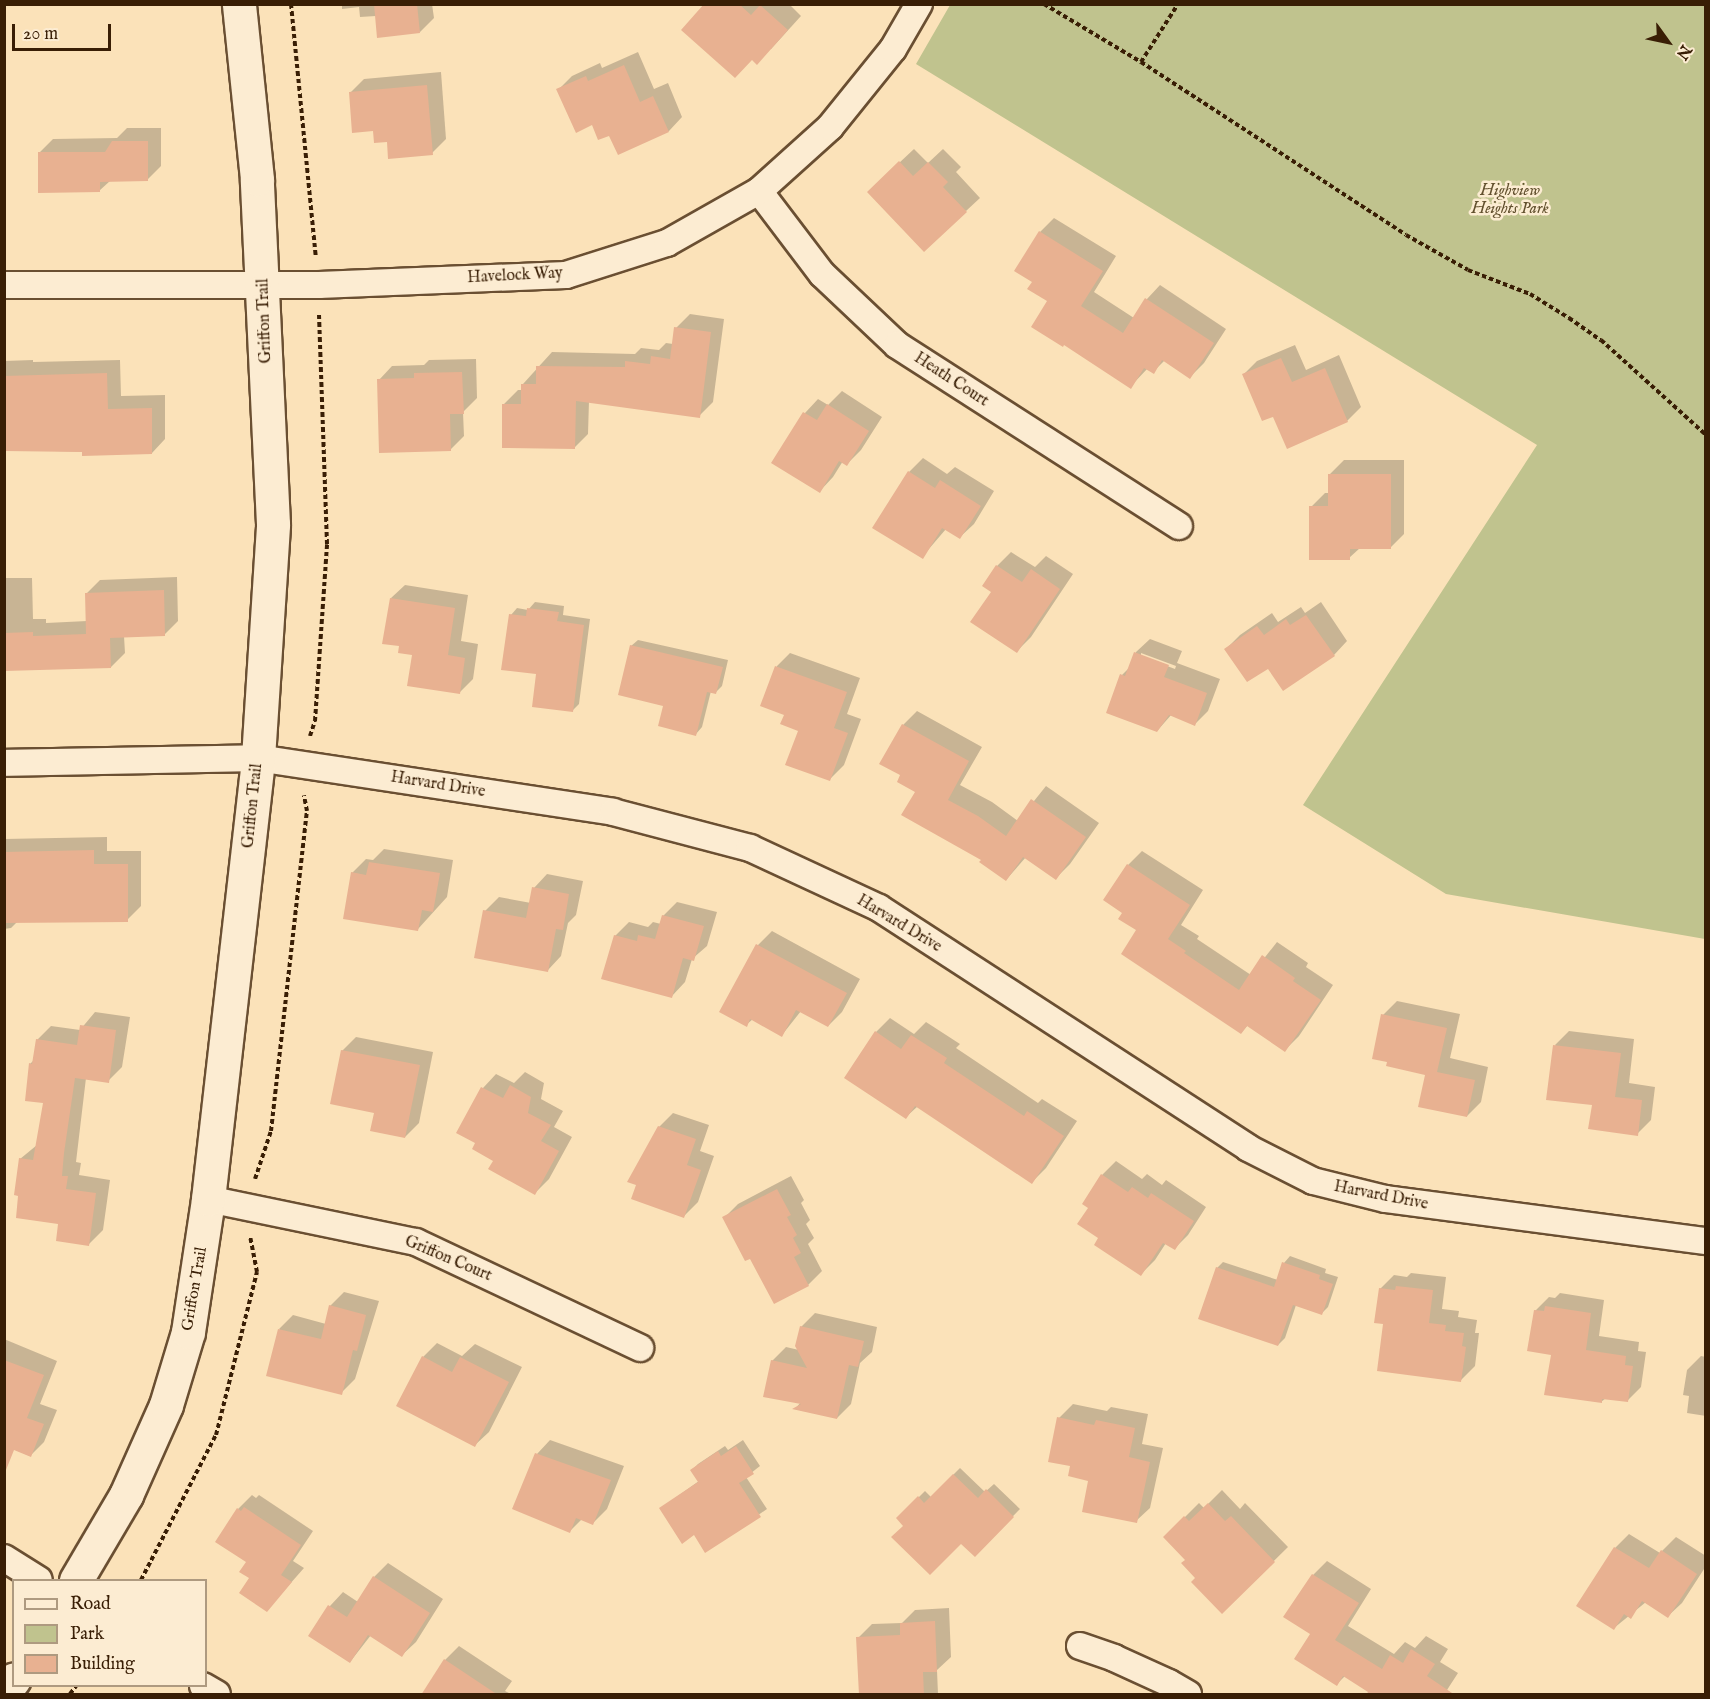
<!DOCTYPE html>
<style>
body{margin:0}
#map{position:relative;width:1710px;height:1699px;overflow:hidden;background:#fbe2b9;font-family:"IM FELL English",serif}
div>[style]{position:absolute}
[style*='--x']{left:calc(var(--x)*1px);top:calc(var(--y)*1px);width:calc(var(--w)*1px);rotate:calc(var(--a)*1deg)}
.green>*{inset:0;background:#c0c38e}
.shadow>*{inset:0;background:#0003}
.building>*{inset:0;background:#e8b191}
.path>*{height:4px;margin-top:-2px;transform-origin:0;background:repeating-linear-gradient(90deg,#391e05 0 4.5px,transparent 0 7.5px)}
.roads{filter:drop-shadow(2px 0 #6a4f32) drop-shadow(-2px 0 #6a4f32) drop-shadow(0 2px #6a4f32) drop-shadow(0 -2px #6a4f32)}
.street>*{height:26px;margin:-13px;padding:0 13px;transform-origin:13px;border-radius:13px;background:#fcecd2}
.secondary>*{height:33px;margin:-16.5px;padding:0 16.5px;transform-origin:16.5px;border-radius:16.5px;background:#fcecd2}
span{translate:-50% -50%;white-space:nowrap;text-align:center;line-height:1.15;-webkit-text-stroke:5px #fcecd2;paint-order:stroke}
.park-label{font-size:16px;color:#62502e;font-style:italic}
.street-label{font-size:16px;color:#391e05}
.frame{position:absolute;inset:0;border:6px solid #391e05;pointer-events:none}
.legend{position:absolute;left:12px;top:1579px;width:195px;height:108px;box-sizing:border-box;background:#fcecd2;border:2px solid #ae9a80;margin:0;padding:8px 10px;list-style:none;font-size:18px;color:#391e05}
.legend li{display:flex;align-items:center;gap:12px;height:30px}
.legend b{width:30px;border:2px solid #ae9a80}
.north{position:absolute;left:1638px;top:12px;width:60px;height:60px;-webkit-text-stroke:4px #fcecd2;paint-order:stroke;rotate:123deg;font-size:16px;font-weight:700;line-height:24px;text-align:center;color:#391e05}
.north::after{content:'';display:block;margin:auto;width:21px;height:27px;background:#391e05;clip-path:polygon(50% 0,100% 100%,50% 72%,0 100%)}
.scale{position:absolute;left:12px;top:24px;width:99px;height:27px;box-sizing:border-box;border:3px solid #391e05;border-top:0;padding-left:8px;font-size:18px;line-height:21px;white-space:nowrap;color:#391e05;-webkit-text-stroke:4px #fcecd2;paint-order:stroke}
</style>
<div id="map">
<div class="green">
<i style="clip-path:polygon(950px 5px,1705px 5px,1705px 939px,1446px 894px,1303px 805px,1537px 445px,916px 64px)"></i>
</div>
<div class="shadow">
<i style="clip-path:polygon(342px 4px,432px 4px,434px 18px,420px 32px,376px 16px,360px 17px,359px 7px,342px 9px)"></i>
<i style="clip-path:polygon(706px 4px,789px 4px,801px 16px,771px 49px)"></i>
<i style="clip-path:polygon(638px 52px,654px 89px,668px 83px,682px 117px,669px 131px,610px 134px,593px 123px,558px 90px,572px 76px,600px 63px,602px 68px)"></i>
<i style="clip-path:polygon(441px 72px,446px 139px,432px 153px,388px 140px,374px 130px,350px 93px,364px 79px)"></i>
<i style="clip-path:polygon(127px 128px,161px 128px,161px 166px,147px 180px,110px 181px,99px 191px,39px 153px,53px 139px,117px 138px)"></i>
<i style="clip-path:polygon(914px 149px,928px 163px,943px 149px,961px 167px,956px 172px,980px 198px,966px 211px,883px 178px)"></i>
<i style="clip-path:polygon(1054px 218px,1116px 256px,1094px 292px,1134px 318px,1147px 299px,1160px 285px,1226px 329px,1204px 363px,1190px 377px,1165px 360px,1153px 372px,1148px 368px,1130px 387px,1049px 301px,1034px 281px,1040px 232px)"></i>
<i style="clip-path:polygon(690px 314px,724px 319px,713px 402px,699px 416px,589px 401px,588px 434px,574px 448px,504px 404px,518px 390px,523px 390px,523px 384px,552px 352px,635px 354px,641px 348px,659px 350px,666px 343px,673px 344px,676px 328px)"></i>
<i style="clip-path:polygon(1295px 345px,1306px 370px,1339px 355px,1361px 407px,1347px 421px,1273px 415px,1243px 375px,1257px 361px)"></i>
<i style="clip-path:polygon(476px 359px,477px 398px,463px 412px,464px 436px,450px 450px,379px 380px,392px 366px,424px 365px,429px 360px)"></i>
<i style="clip-path:polygon(33px 360px,33px 362px,120px 360px,121px 396px,165px 395px,165px 439px,152px 453px,4px 450px,4px 361px)"></i>
<i style="clip-path:polygon(842px 391px,882px 417px,861px 450px,847px 464px,843px 461px,833px 477px,820px 491px,805px 413px,818px 399px,828px 405px)"></i>
<i style="clip-path:polygon(923px 458px,947px 474px,955px 467px,994px 491px,974px 524px,960px 537px,946px 529px,922px 557px,909px 472px)"></i>
<i style="clip-path:polygon(1344px 460px,1404px 460px,1404px 534px,1390px 548px,1360px 548px,1349px 558px,1311px 507px,1325px 493px,1330px 493px,1330px 474px)"></i>
<i style="clip-path:polygon(1011px 552px,1035px 567px,1046px 556px,1073px 574px,1031px 637px,1017px 651px,993px 591px,984px 586px,997px 566px)"></i>
<i style="clip-path:polygon(177px 577px,178px 621px,164px 635px,124px 636px,125px 653px,111px 667px,4px 670px,4px 578px,32px 578px,33px 619px,46px 619px,46px 623px,87px 621px,86px 594px,100px 580px)"></i>
<i style="clip-path:polygon(405px 585px,468px 595px,461px 641px,478px 644px,473px 679px,459px 693px,401px 645px,391px 598px)"></i>
<i style="clip-path:polygon(535px 602px,564px 606px,563px 615px,590px 619px,579px 704px,572px 711px,538px 673px,511px 615px,517px 608px,528px 610px)"></i>
<i style="clip-path:polygon(1321px 602px,1347px 641px,1334px 655px,1226px 649px,1240px 635px,1272px 613px,1278px 622px,1301px 607px,1305px 613px)"></i>
<i style="clip-path:polygon(evenodd,1150px 639px,1182px 651px,1177px 663px,1220px 679px,1208px 711px,1194px 725px,1172px 714px,1157px 731px,1122px 675px,1130px 667px,1136px 652px,1150px 639px,1141px 653px,1176px 666px,1175px 669px,1141px 656px,1141px 653px)"></i>
<i style="clip-path:polygon(638px 640px,728px 660px,722px 686px,716px 692px,711px 691px,702px 727px,696px 734px,665px 705px,631px 646px)"></i>
<i style="clip-path:polygon(790px 653px,860px 678px,847px 714px,861px 719px,844px 765px,830px 779px,800px 730px,785px 714px,762px 705px,777px 666px)"></i>
<i style="clip-path:polygon(917px 711px,982px 747px,960px 785px,992px 802px,1018px 821px,1046px 786px,1099px 823px,1070px 864px,1056px 878px,1026px 857px,1006px 880px,983px 859px,902px 775px,903px 725px)"></i>
<i style="clip-path:polygon(107px 837px,107px 851px,141px 851px,141px 906px,127px 920px,18px 921px,11px 928px,4px 929px,4px 839px)"></i>
<i style="clip-path:polygon(384px 849px,453px 860px,447px 897px,418px 929px,352px 873px,366px 859px,373px 860px)"></i>
<i style="clip-path:polygon(1142px 851px,1203px 890px,1181px 925px,1199px 936px,1197px 939px,1251px 975px,1277px 942px,1308px 963px,1306px 967px,1333px 985px,1299px 1036px,1285px 1050px,1248px 1025px,1241px 1033px,1138px 930px,1124px 912px,1105px 900px,1128px 865px)"></i>
<i style="clip-path:polygon(547px 874px,583px 881px,576px 915px,568px 923px,561px 956px,548px 970px,485px 911px,499px 897px,531px 903px,534px 888px)"></i>
<i style="clip-path:polygon(677px 902px,717px 912px,707px 946px,692px 959px,685px 982px,672px 996px,615px 936px,629px 922px,648px 927px,653px 922px,661px 924px,663px 916px)"></i>
<i style="clip-path:polygon(772px 931px,860px 979px,842px 1012px,828px 1026px,801px 1011px,782px 1035px,753px 1019px,746px 1025px,721px 1012px,758px 945px)"></i>
<i style="clip-path:polygon(1397px 1001px,1460px 1014px,1450px 1058px,1488px 1067px,1481px 1102px,1467px 1116px,1426px 1074px,1383px 1015px)"></i>
<i style="clip-path:polygon(95px 1012px,130px 1017px,122px 1067px,108px 1081px,86px 1078px,76px 1162px,81px 1163px,79px 1175px,110px 1180px,103px 1230px,89px 1244px,60px 1223px,20px 1159px,37px 1145px,45px 1102px,30px 1064px,34px 1060px,37px 1040px,51px 1026px,80px 1030px)"></i>
<i style="clip-path:polygon(890px 1018px,914px 1034px,926px 1022px,960px 1044px,956px 1048px,1038px 1103px,1042px 1099px,1077px 1121px,1046px 1168px,1032px 1182px,918px 1106px,906px 1117px,876px 1032px)"></i>
<i style="clip-path:polygon(1569px 1031px,1634px 1039px,1629px 1083px,1655px 1087px,1651px 1120px,1637px 1134px,1593px 1104px,1555px 1045px)"></i>
<i style="clip-path:polygon(356px 1037px,433px 1052px,419px 1123px,405px 1137px,375px 1112px,342px 1051px)"></i>
<i style="clip-path:polygon(525px 1072px,544px 1083px,541px 1099px,563px 1111px,554px 1127px,572px 1137px,549px 1179px,535px 1193px,477px 1143px,458px 1132px,483px 1088px,496px 1074px,514px 1083px)"></i>
<i style="clip-path:polygon(673px 1113px,709px 1125px,700px 1151px,714px 1156px,698px 1202px,684px 1216px,659px 1127px)"></i>
<i style="clip-path:polygon(1116px 1161px,1142px 1179px,1147px 1174px,1162px 1185px,1166px 1180px,1206px 1207px,1188px 1235px,1175px 1248px,1166px 1243px,1155px 1260px,1141px 1274px,1100px 1238px,1090px 1207px,1084px 1203px,1102px 1175px)"></i>
<i style="clip-path:polygon(791px 1176px,804px 1200px,801px 1203px,810px 1220px,806px 1224px,814px 1238px,808px 1244px,822px 1271px,808px 1285px,751px 1257px,724px 1218px,738px 1204px)"></i>
<i style="clip-path:polygon(1290px 1256px,1326px 1269px,1325px 1273px,1338px 1277px,1328px 1307px,1322px 1313px,1296px 1305px,1285px 1338px,1278px 1345px,1217px 1268px,1223px 1262px,1278px 1280px,1284px 1263px)"></i>
<i style="clip-path:polygon(1411px 1273px,1446px 1277px,1442px 1309px,1459px 1311px,1458px 1317px,1477px 1320px,1475px 1333px,1479px 1333px,1475px 1366px,1461px 1380px,1385px 1322px,1380px 1289px,1394px 1275px,1407px 1277px)"></i>
<i style="clip-path:polygon(344px 1292px,379px 1301px,355px 1379px,341px 1393px,279px 1329px,293px 1315px,326px 1324px,330px 1306px)"></i>
<i style="clip-path:polygon(1560px 1293px,1604px 1300px,1599px 1336px,1639px 1342px,1638px 1351px,1646px 1352px,1641px 1387px,1627px 1401px,1606px 1398px,1601px 1402px,1552px 1353px,1535px 1311px,1549px 1297px,1555px 1298px)"></i>
<i style="clip-path:polygon(815px 1313px,877px 1327px,872px 1352px,860px 1363px,851px 1404px,837px 1418px,795px 1409px,801px 1402px,772px 1361px,786px 1347px,799px 1350px,801px 1327px)"></i>
<i style="clip-path:polygon(4px 1339px,57px 1361px,40px 1404px,57px 1410px,44px 1442px,30px 1456px,4px 1445px)"></i>
<i style="clip-path:polygon(437px 1343px,462px 1356px,475px 1344px,522px 1367px,489px 1432px,475px 1445px,423px 1357px)"></i>
<i style="clip-path:polygon(1701px 1356px,1706px 1357px,1706px 1416px,1687px 1413px,1689px 1396px,1683px 1395px,1687px 1370px)"></i>
<i style="clip-path:polygon(1073px 1404px,1107px 1411px,1111px 1407px,1148px 1414px,1142px 1444px,1163px 1448px,1150px 1508px,1136px 1521px,1071px 1465px,1059px 1418px)"></i>
<i style="clip-path:polygon(550px 1440px,624px 1466px,607px 1509px,593px 1523px,582px 1519px,570px 1531px,514px 1509px,537px 1454px)"></i>
<i style="clip-path:polygon(743px 1440px,760px 1466px,746px 1477px,767px 1509px,706px 1551px,695px 1533px,661px 1508px,699px 1481px,692px 1470px,698px 1464px,725px 1446px,728px 1450px)"></i>
<i style="clip-path:polygon(960px 1468px,985px 1492px,994px 1484px,1020px 1509px,975px 1555px,961px 1541px,905px 1525px,898px 1518px,925px 1491px,931px 1497px)"></i>
<i style="clip-path:polygon(1222px 1490px,1240px 1509px,1245px 1503px,1288px 1547px,1222px 1612px,1187px 1560px,1165px 1537px,1199px 1503px,1204px 1508px)"></i>
<i style="clip-path:polygon(252px 1495px,256px 1498px,259px 1495px,313px 1531px,293px 1561px,304px 1568px,267px 1610px,251px 1578px,238px 1509px)"></i>
<i style="clip-path:polygon(1629px 1534px,1660px 1553px,1676px 1537px,1706px 1556px,1706px 1566px,1682px 1603px,1668px 1616px,1646px 1602px,1614px 1628px,1578px 1605px,1615px 1548px)"></i>
<i style="clip-path:polygon(1327px 1561px,1371px 1589px,1348px 1626px,1394px 1654px,1405px 1642px,1415px 1648px,1426px 1636px,1448px 1649px,1440px 1662px,1458px 1673px,1447px 1690px,1345px 1676px,1337px 1684px,1312px 1633px,1285px 1617px,1313px 1575px)"></i>
<i style="clip-path:polygon(388px 1563px,443px 1599px,416px 1642px,402px 1655px,371px 1635px,350px 1662px,310px 1636px,330px 1606px,343px 1592px,358px 1602px,374px 1577px)"></i>
<i style="clip-path:polygon(949px 1608px,951px 1657px,937px 1670px,938px 1694px,860px 1694px,858px 1638px,872px 1624px,902px 1623px,915px 1610px)"></i>
<i style="clip-path:polygon(459px 1646px,512px 1681px,505px 1691px,511px 1694px,433px 1694px,426px 1690px,445px 1660px)"></i>
</div>
<div class="building">
<i style="clip-path:polygon(374px 4px,417px 4px,420px 33px,377px 38px)"></i>
<i style="clip-path:polygon(704px 4px,739px 4px,751px 15px,760px 5px,788px 30px,757px 65px,752px 60px,735px 78px,681px 30px)"></i>
<i style="clip-path:polygon(624px 65px,640px 102px,653px 96px,669px 132px,618px 155px,609px 136px,598px 140px,592px 125px,576px 133px,556px 89px,586px 76px,588px 81px)"></i>
<i style="clip-path:polygon(427px 85px,433px 155px,388px 159px,387px 142px,374px 143px,373px 131px,352px 133px,349px 92px)"></i>
<i style="clip-path:polygon(112px 141px,148px 141px,148px 181px,100px 182px,100px 192px,38px 193px,38px 152px,105px 152px)"></i>
<i style="clip-path:polygon(899px 161px,913px 176px,928px 162px,948px 182px,943px 187px,967px 212px,924px 252px,867px 192px)"></i>
<i style="clip-path:polygon(1039px 231px,1103px 271px,1081px 306px,1123px 333px,1145px 298px,1214px 343px,1190px 379px,1162px 360px,1154px 374px,1144px 368px,1131px 389px,1064px 345px,1063px 347px,1031px 327px,1047px 301px,1027px 289px,1032px 282px,1014px 271px)"></i>
<i style="clip-path:polygon(674px 327px,711px 332px,700px 418px,576px 401px,575px 449px,502px 448px,502px 404px,521px 404px,521px 384px,536px 384px,536px 366px,625px 367px,625px 361px,650px 364px,651px 356px,670px 359px)"></i>
<i style="clip-path:polygon(1281px 358px,1292px 382px,1325px 368px,1348px 422px,1287px 449px,1273px 417px,1262px 421px,1242px 374px)"></i>
<i style="clip-path:polygon(462px 372px,464px 414px,450px 414px,451px 451px,379px 453px,377px 379px,414px 378px,414px 373px)"></i>
<i style="clip-path:polygon(107px 373px,108px 409px,152px 408px,152px 454px,82px 456px,82px 452px,4px 451px,4px 376px)"></i>
<i style="clip-path:polygon(827px 404px,869px 431px,847px 466px,839px 461px,820px 493px,771px 463px,803px 412px,817px 420px)"></i>
<i style="clip-path:polygon(908px 471px,935px 488px,940px 480px,981px 506px,960px 539px,942px 528px,923px 559px,872px 528px)"></i>
<i style="clip-path:polygon(1328px 474px,1391px 474px,1391px 549px,1350px 549px,1350px 560px,1309px 560px,1309px 506px,1328px 506px)"></i>
<i style="clip-path:polygon(996px 565px,1022px 582px,1031px 569px,1060px 589px,1017px 653px,970px 622px,991px 592px,982px 586px)"></i>
<i style="clip-path:polygon(164px 590px,165px 636px,110px 638px,111px 668px,4px 671px,4px 633px,33px 632px,33px 636px,86px 634px,85px 593px)"></i>
<i style="clip-path:polygon(390px 598px,455px 608px,448px 655px,465px 658px,460px 694px,407px 686px,412px 655px,398px 653px,399px 646px,382px 644px)"></i>
<i style="clip-path:polygon(527px 608px,559px 612px,557px 621px,584px 625px,573px 712px,532px 707px,536px 674px,501px 670px,509px 614px,526px 616px)"></i>
<i style="clip-path:polygon(1306px 615px,1335px 656px,1283px 691px,1268px 669px,1247px 682px,1224px 649px,1257px 626px,1264px 635px,1286px 619px,1290px 625px)"></i>
<i style="clip-path:polygon(630px 645px,723px 667px,716px 694px,707px 692px,696px 736px,658px 726px,663px 706px,618px 695px)"></i>
<i style="clip-path:polygon(1134px 652px,1169px 665px,1164px 677px,1207px 693px,1195px 726px,1169px 715px,1157px 732px,1106px 713px,1120px 674px,1125px 676px)"></i>
<i style="clip-path:polygon(775px 666px,847px 692px,834px 728px,848px 733px,830px 781px,785px 765px,798px 731px,780px 724px,784px 715px,760px 706px)"></i>
<i style="clip-path:polygon(902px 724px,969px 761px,948px 800px,978px 816px,1006px 836px,1031px 799px,1086px 837px,1056px 880px,1023px 857px,1006px 881px,979px 862px,981px 860px,901px 815px,915px 792px,897px 782px,900px 775px,879px 764px)"></i>
<i style="clip-path:polygon(94px 850px,94px 864px,128px 864px,128px 922px,4px 923px,4px 852px)"></i>
<i style="clip-path:polygon(369px 862px,440px 873px,433px 912px,422px 910px,418px 931px,343px 919px,351px 872px,366px 875px)"></i>
<i style="clip-path:polygon(1127px 864px,1190px 905px,1168px 939px,1186px 951px,1184px 953px,1239px 990px,1262px 955px,1295px 978px,1293px 981px,1321px 1000px,1285px 1052px,1247px 1026px,1241px 1034px,1121px 954px,1136px 930px,1118px 919px,1122px 913px,1103px 900px)"></i>
<i style="clip-path:polygon(532px 887px,569px 894px,563px 930px,556px 929px,548px 972px,474px 958px,483px 910px,526px 918px)"></i>
<i style="clip-path:polygon(662px 915px,704px 926px,694px 961px,683px 958px,672px 998px,601px 979px,614px 935px,637px 941px,638px 935px,655px 939px)"></i>
<i style="clip-path:polygon(756px 944px,847px 993px,828px 1027px,796px 1010px,782px 1037px,750px 1019px,747px 1027px,719px 1012px)"></i>
<i style="clip-path:polygon(1381px 1014px,1447px 1028px,1437px 1072px,1475px 1080px,1467px 1117px,1418px 1107px,1425px 1075px,1386px 1066px,1387px 1062px,1372px 1059px)"></i>
<i style="clip-path:polygon(80px 1025px,116px 1030px,109px 1083px,75px 1078px,64px 1153px,62px 1176px,68px 1176px,66px 1189px,96px 1193px,89px 1246px,56px 1241px,58px 1224px,16px 1218px,18px 1196px,14px 1195px,19px 1158px,33px 1160px,43px 1103px,25px 1101px,29px 1063px,32px 1064px,36px 1039px,77px 1045px)"></i>
<i style="clip-path:polygon(875px 1031px,901px 1049px,911px 1035px,947px 1058px,944px 1063px,1024px 1116px,1027px 1111px,1064px 1136px,1032px 1184px,915px 1106px,906px 1119px,844px 1078px)"></i>
<i style="clip-path:polygon(1553px 1045px,1621px 1053px,1615px 1097px,1642px 1100px,1638px 1136px,1588px 1129px,1592px 1105px,1546px 1100px)"></i>
<i style="clip-path:polygon(341px 1050px,420px 1065px,405px 1138px,370px 1131px,374px 1113px,330px 1104px)"></i>
<i style="clip-path:polygon(510px 1085px,531px 1097px,528px 1113px,551px 1125px,541px 1141px,559px 1151px,535px 1195px,488px 1169px,493px 1161px,472px 1149px,475px 1143px,456px 1133px,481px 1087px,503px 1098px)"></i>
<i style="clip-path:polygon(658px 1126px,696px 1139px,687px 1165px,701px 1170px,684px 1218px,631px 1199px,636px 1185px,627px 1182px)"></i>
<i style="clip-path:polygon(1101px 1174px,1128px 1192px,1132px 1187px,1148px 1198px,1151px 1193px,1194px 1221px,1175px 1250px,1163px 1243px,1141px 1276px,1094px 1245px,1098px 1238px,1077px 1224px,1088px 1208px,1082px 1204px)"></i>
<i style="clip-path:polygon(777px 1189px,791px 1215px,787px 1217px,797px 1235px,793px 1238px,801px 1253px,794px 1257px,809px 1286px,774px 1304px,750px 1259px,745px 1261px,722px 1217px)"></i>
<i style="clip-path:polygon(1282px 1262px,1320px 1275px,1319px 1279px,1333px 1284px,1322px 1315px,1293px 1305px,1278px 1346px,1198px 1319px,1216px 1267px,1274px 1287px)"></i>
<i style="clip-path:polygon(1396px 1286px,1433px 1290px,1429px 1323px,1446px 1325px,1445px 1331px,1464px 1333px,1462px 1346px,1466px 1347px,1461px 1382px,1377px 1371px,1383px 1324px,1374px 1323px,1379px 1288px,1395px 1290px)"></i>
<i style="clip-path:polygon(329px 1305px,366px 1315px,357px 1351px,353px 1350px,342px 1395px,266px 1376px,278px 1329px,321px 1339px)"></i>
<i style="clip-path:polygon(1545px 1306px,1591px 1313px,1586px 1350px,1626px 1356px,1625px 1365px,1633px 1366px,1628px 1402px,1602px 1399px,1602px 1403px,1544px 1395px,1551px 1355px,1527px 1351px,1534px 1310px,1544px 1311px)"></i>
<i style="clip-path:polygon(800px 1326px,864px 1341px,858px 1367px,849px 1365px,837px 1419px,792px 1409px,801px 1404px,763px 1397px,771px 1360px,807px 1368px,795px 1346px)"></i>
<i style="clip-path:polygon(422px 1356px,452px 1372px,460px 1357px,509px 1382px,475px 1447px,396px 1406px)"></i>
<i style="clip-path:polygon(4px 1360px,44px 1375px,27px 1418px,44px 1424px,31px 1457px,14px 1450px,6px 1470px)"></i>
<i style="clip-path:polygon(1057px 1417px,1094px 1425px,1096px 1420px,1135px 1428px,1129px 1457px,1150px 1462px,1137px 1523px,1082px 1512px,1088px 1481px,1068px 1476px,1070px 1466px,1048px 1462px)"></i>
<i style="clip-path:polygon(736px 1446px,754px 1474px,739px 1483px,761px 1517px,705px 1553px,694px 1535px,682px 1544px,659px 1508px,698px 1482px,690px 1470px,718px 1451px,721px 1456px)"></i>
<i style="clip-path:polygon(535px 1453px,611px 1480px,593px 1525px,576px 1518px,570px 1533px,512px 1509px)"></i>
<i style="clip-path:polygon(953px 1474px,978px 1498px,986px 1489px,1014px 1517px,975px 1557px,961px 1544px,930px 1575px,891px 1537px,903px 1526px,896px 1518px,918px 1496px,924px 1503px)"></i>
<i style="clip-path:polygon(1208px 1503px,1225px 1521px,1231px 1516px,1275px 1562px,1222px 1614px,1191px 1582px,1195px 1578px,1181px 1563px,1185px 1560px,1163px 1537px,1184px 1516px,1189px 1521px)"></i>
<i style="clip-path:polygon(244px 1507px,301px 1545px,281px 1575px,292px 1582px,267px 1612px,239px 1593px,249px 1578px,239px 1572px,246px 1562px,215px 1542px,237px 1508px,241px 1511px)"></i>
<i style="clip-path:polygon(1614px 1547px,1649px 1568px,1661px 1550px,1697px 1574px,1668px 1618px,1642px 1601px,1631px 1619px,1624px 1614px,1614px 1630px,1576px 1606px)"></i>
<i style="clip-path:polygon(1312px 1574px,1359px 1603px,1335px 1640px,1382px 1669px,1390px 1655px,1403px 1663px,1411px 1649px,1435px 1664px,1427px 1676px,1455px 1695px,1366px 1695px,1368px 1692px,1343px 1676px,1337px 1686px,1294px 1659px,1310px 1634px,1283px 1617px)"></i>
<i style="clip-path:polygon(373px 1576px,430px 1613px,402px 1657px,368px 1635px,350px 1663px,308px 1636px,328px 1605px,347px 1617px)"></i>
<i style="clip-path:polygon(935px 1621px,937px 1672px,923px 1672px,924px 1695px,859px 1695px,856px 1637px,900px 1635px,900px 1623px)"></i>
<i style="clip-path:polygon(444px 1659px,498px 1695px,421px 1695px)"></i>
</div>
<div class="path">
<i style="--x:291;--y:4;--w:254;--a:84.4"></i>
<i style="--x:1044;--y:4;--w:113;--a:30.9"></i>
<i style="--x:1141;--y:62;--w:316;--a:33.1"></i>
<i style="--x:1406;--y:235;--w:71;--a:29.4"></i>
<i style="--x:1468;--y:270;--w:66;--a:21.2"></i>
<i style="--x:1530;--y:294;--w:46;--a:31.6"></i>
<i style="--x:1569;--y:318;--w:39;--a:35"></i>
<i style="--x:1601;--y:340;--w:142;--a:42.1"></i>
<i style="--x:1141;--y:62;--w:69;--a:-57.5"></i>
<i style="--x:310;--y:736;--w:16;--a:-72"></i>
<i style="--x:315;--y:721;--w:177;--a:-86.1"></i>
<i style="--x:327;--y:544;--w:231;--a:-92"></i>
<i style="--x:255;--y:1179;--w:51;--a:-71.6"></i>
<i style="--x:271;--y:1131;--w:322;--a:-83.6"></i>
<i style="--x:307;--y:811;--w:16;--a:-101"></i>
<i style="--x:141;--y:1580;--w:163;--a:-62.7"></i>
<i style="--x:216;--y:1435;--w:168;--a:-75.9"></i>
<i style="--x:257;--y:1272;--w:37;--a:-101"></i>
<i style="--x:70;--y:1694;--w:10;--a:-53"></i>
</div>
<div class="roads">
<div class="street">
<i style="--x:759;--y:191;--w:104;--a:52.8"></i>
<i style="--x:822;--y:274;--w:103;--a:43.4"></i>
<i style="--x:897;--y:345;--w:335;--a:32.7"></i>
<i style="--x:4;--y:285;--w:315;--a:0"></i>
<i style="--x:319;--y:285;--w:247;--a:-2.3"></i>
<i style="--x:566;--y:275;--w:106;--a:-17.6"></i>
<i style="--x:667;--y:243;--w:106;--a:-29.5"></i>
<i style="--x:759;--y:191;--w:96;--a:-42"></i>
<i style="--x:830;--y:127;--w:100;--a:-51.1"></i>
<i style="--x:893;--y:49;--w:52;--a:-60"></i>
<i style="--x:4;--y:763;--w:254;--a:-1.1"></i>
<i style="--x:258;--y:758;--w:359;--a:8.6"></i>
<i style="--x:613;--y:812;--w:142;--a:14.7"></i>
<i style="--x:750;--y:848;--w:142;--a:24.9"></i>
<i style="--x:879;--y:908;--w:440;--a:33"></i>
<i style="--x:1248;--y:1148;--w:73;--a:26.9"></i>
<i style="--x:1313;--y:1181;--w:75;--a:13.9"></i>
<i style="--x:1386;--y:1199;--w:323;--a:7.5"></i>
<i style="--x:208;--y:1199;--w:212;--a:11.7"></i>
<i style="--x:416;--y:1242;--w:248;--a:25.3"></i>
<i style="--x:4;--y:1558;--w:41;--a:32.2"></i>
<i style="--x:1080;--y:1646;--w:36;--a:19"></i>
<i style="--x:1114;--y:1658;--w:60;--a:24.4"></i>
<i style="--x:1169;--y:1683;--w:22;--a:30"></i>
<i style="--x:203;--y:1686;--w:16;--a:30"></i>
</div>
<div class="secondary">
<i style="--x:76;--y:1580;--w:99;--a:-59.5"></i>
<i style="--x:126;--y:1495;--w:98;--a:-66"></i>
<i style="--x:166;--y:1405;--w:76;--a:-73.2"></i>
<i style="--x:188;--y:1332;--w:134;--a:-81.4"></i>
<i style="--x:208;--y:1199;--w:444;--a:-83.5"></i>
<i style="--x:258;--y:758;--w:234;--a:-86.3"></i>
<i style="--x:273;--y:524;--w:345;--a:-92.7"></i>
<i style="--x:257;--y:179;--w:176;--a:-95.9"></i>
<i style="--x:4;--y:1692;--w:16;--a:-52"></i>
</div>
</div>
<div class="park-label">
<span style="left:1510px;top:200px">Highview<br>Heights Park</span>
</div>
<div class="street-label">
<span style="left:515px;top:276px;rotate:-3deg">Havelock Way</span>
<span style="left:265px;top:321px;rotate:-92deg">Griffon Trail</span>
<span style="left:951px;top:380px;rotate:33deg">Heath Court</span>
<span style="left:438px;top:785px;rotate:9deg">Harvard Drive</span>
<span style="left:253px;top:806px;rotate:-84deg">Griffon Trail</span>
<span style="left:899px;top:924px;rotate:31deg">Harvard Drive</span>
<span style="left:1381px;top:1196px;rotate:11deg">Harvard Drive</span>
<span style="left:448px;top:1259px;rotate:23deg">Griffon Court</span>
<span style="left:195px;top:1289px;rotate:-80deg">Griffon Trail</span>
</div>
<div class="frame"></div>
<ul class="legend">
<li><b style="height:8px;background:#fcecd2"></b>Road</li>
<li><b style="height:16px;background:#c0c38e"></b>Park</li>
<li><b style="height:16px;background:#e8b191"></b>Building</li>
</ul>
<div class="north">N</div>
<div class="scale">20 m</div>
</div>
